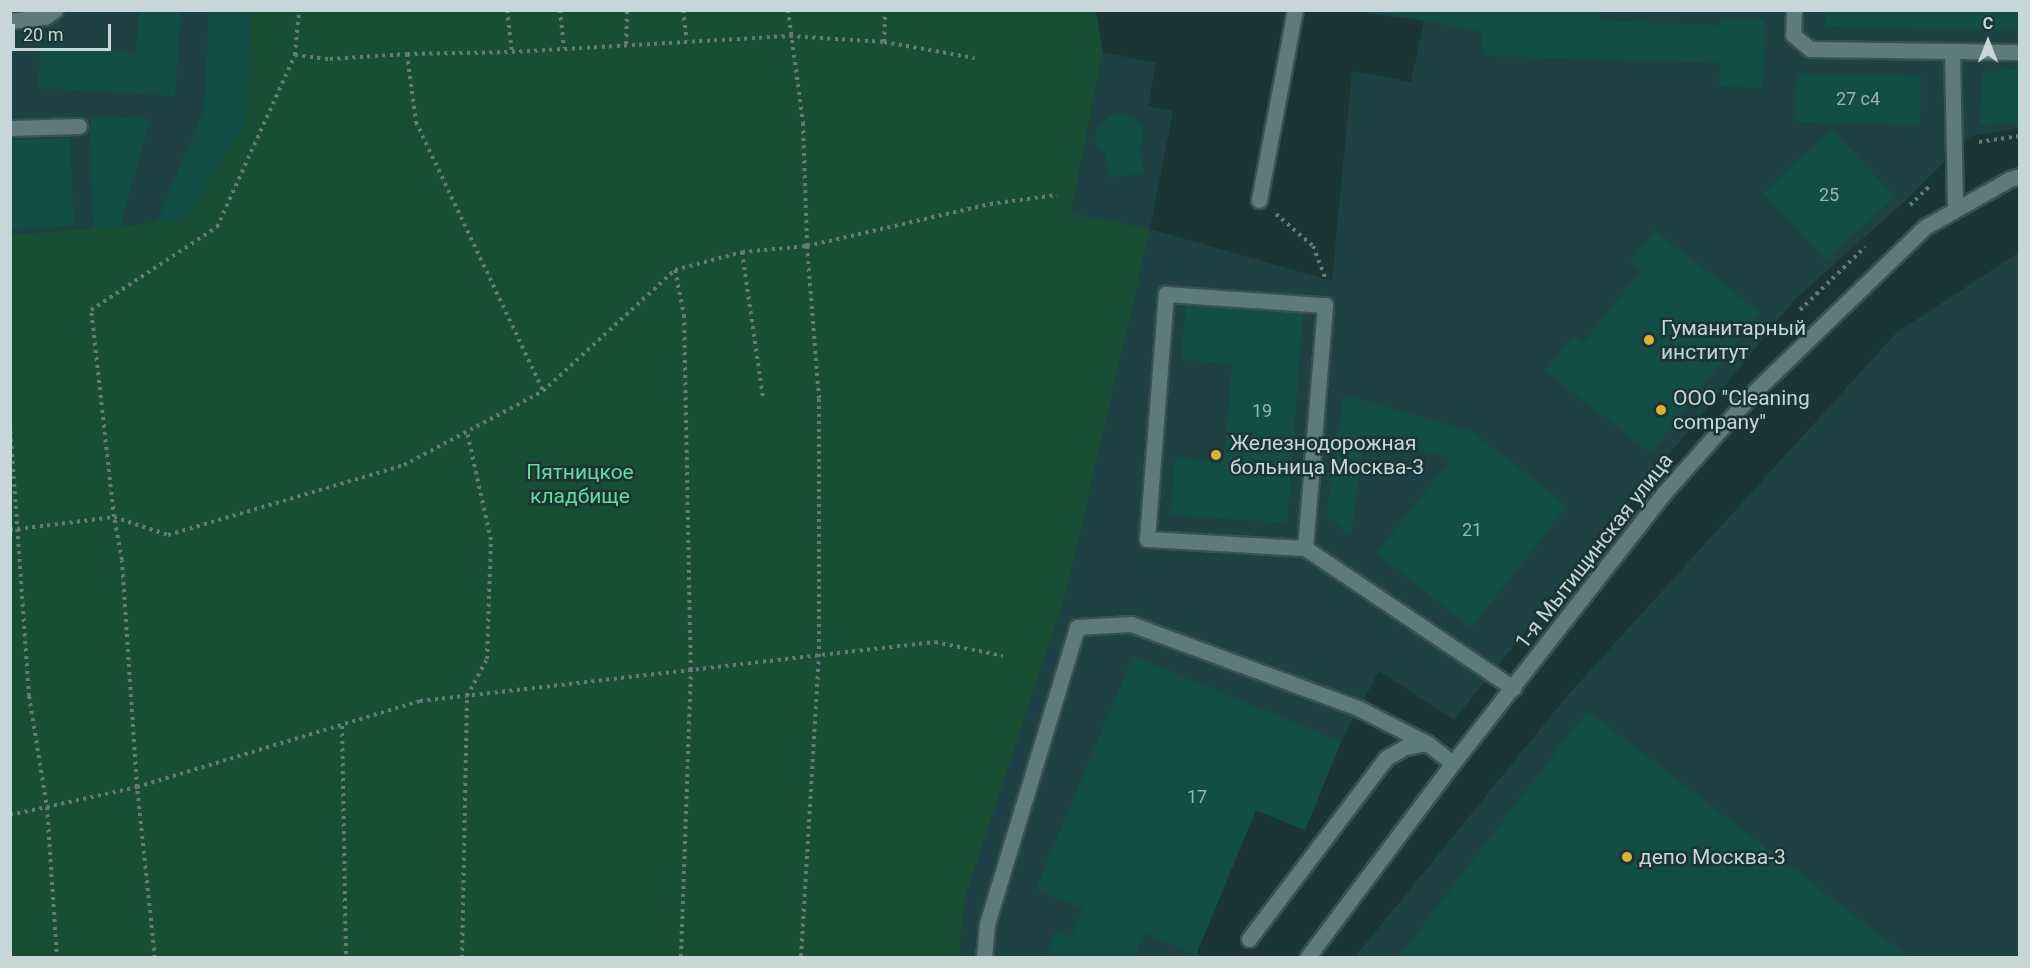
<!DOCTYPE html>
<meta charset="utf-8">
<style>
body{margin:0}
#map{position:relative;width:2030px;height:968px;overflow:hidden;background:#1b3537;font-family:Roboto,sans-serif}
div>[style]{position:absolute}
[style*='--x']{left:calc(var(--x)*1px);top:calc(var(--y)*1px);width:calc(var(--w)*1px);rotate:calc(var(--a)*1deg)}
.built>*{inset:0;background:#1d4144}
.green>*{inset:0;background:#184e33}
.building>*{inset:0;background:#124e45}
.path>*{height:4px;margin-top:-2px;transform-origin:0;background:repeating-linear-gradient(90deg,#63797a 0 3px,transparent 0 7.5px)}
.roads{filter:drop-shadow(2px 0 #3a5052) drop-shadow(-2px 0 #3a5052) drop-shadow(0 2px #3a5052) drop-shadow(0 -2px #3a5052)}
.lane>*{height:15px;margin:-7.5px;padding:0 7.5px;transform-origin:7.5px;border-radius:7.5px;background:#5f7a7d}
.street>*{height:15px;margin:-7.5px;padding:0 7.5px;transform-origin:7.5px;border-radius:7.5px;background:#5f7a7d}
.dots>*{width:16px;height:16px;translate:-50% -50%;box-sizing:border-box;border:3px solid #1b3537;border-radius:50%}
span{translate:-50% -50%;white-space:nowrap;text-align:center;line-height:1.15;-webkit-text-stroke:5px #1b3537;paint-order:stroke}
.number-label{font-size:18px;color:#9ab4b2}
.number-label span{-webkit-text-stroke-width:0}
.poi-label{font-size:21px;color:#c7d6d7}
.left{translate:0 -50%;text-align:left}
.park-label{font-size:21px;color:#6bd89d}
.street-label{font-size:21px;color:#c7d6d7}
.frame{position:absolute;inset:0;border:12px solid #c7d6d7;pointer-events:none}
.north{position:absolute;left:1958px;top:12px;width:60px;height:60px;-webkit-text-stroke:4px #1b3537;paint-order:stroke;rotate:0deg;font-size:16px;font-weight:700;line-height:24px;text-align:center;color:#c7d6d7}
.north::after{content:'';display:block;margin:auto;width:21px;height:27px;background:#c7d6d7;clip-path:polygon(50% 0,100% 100%,50% 72%,0 100%)}
.scale{position:absolute;left:12px;top:24px;width:99px;height:27px;box-sizing:border-box;border:3px solid #c7d6d7;border-top:0;padding-left:8px;font-size:18px;line-height:21px;white-space:nowrap;color:#c7d6d7;-webkit-text-stroke:4px #1b3537;paint-order:stroke}
</style>
<div id="map">
<div class="built">
<i style="clip-path:polygon(11px 11px,252px 11px,246px 121px,187px 218px,120px 227px,11px 234px)"></i>
<i style="clip-path:polygon(1354px 11px,2019px 11px,2019px 128px,1971px 136px,1905px 201px,1794px 300px,1454px 720px,1379px 671px,1341px 742px,1305px 830px,1256px 810px,1196px 954px,1204px 957px,959px 958px,965px 898px,1149px 230px,1071px 213px,1103px 52px,1156px 63px,1148px 106px,1173px 111px,1150px 229px,1332px 281px,1352px 71px,1411px 82px,1424px 21px)"></i>
<i style="clip-path:polygon(2019px 252px,2019px 957px,1354px 958px,1567px 696px,1896px 333px)"></i>
</div>
<div class="green">
<i style="clip-path:polygon(252px 11px,1096px 11px,1103px 52px,1071px 213px,1150px 229px,1065px 596px,965px 898px,959px 957px,11px 958px,11px 234px,120px 227px,187px 217px,246px 121px)"></i>
</div>
<div class="building">
<i style="clip-path:polygon(139px 10px,181px 10px,175px 96px,38px 88px,40px 47px,136px 52px)"></i>
<i style="clip-path:polygon(209px 10px,252px 10px,246px 121px,187px 218px,157px 222px,204px 109px)"></i>
<i style="clip-path:polygon(1372px 10px,1600px 10px,1600px 21px,1721px 25px,1721px 18px,1765px 20px,1763px 88px,1719px 86px,1720px 63px,1485px 56px,1480px 31px)"></i>
<i style="clip-path:polygon(1825px 10px,2020px 10px,2020px 31px,1825px 26px)"></i>
<i style="clip-path:polygon(2020px 69px,2020px 122px,1980px 125px,1982px 72px)"></i>
<i style="clip-path:polygon(1796px 74px,1921px 76px,1920px 125px,1795px 122px)"></i>
<i style="clip-path:polygon(1124px 114px,1137px 120px,1142px 127px,1143px 140px,1139px 147px,1144px 172px,1110px 178px,1105px 153px,1098px 149px,1095px 138px,1098px 127px,1110px 116px)"></i>
<i style="clip-path:polygon(90px 116px,150px 119px,120px 227px,93px 229px)"></i>
<i style="clip-path:polygon(1832px 129px,1895px 197px,1826px 260px,1763px 193px)"></i>
<i style="clip-path:polygon(70px 138px,74px 226px,10px 229px,10px 140px)"></i>
<i style="clip-path:polygon(1655px 231px,1760px 312px,1651px 453px,1545px 371px,1573px 336px,1583px 344px,1640px 271px,1630px 263px)"></i>
<i style="clip-path:polygon(1186px 304px,1303px 312px,1287px 523px,1171px 515px,1175px 458px,1224px 462px,1232px 364px,1181px 360px)"></i>
<i style="clip-path:polygon(1344px 395px,1473px 432px,1567px 506px,1471px 628px,1376px 553px,1451px 459px,1364px 435px,1351px 536px,1326px 516px)"></i>
<i style="clip-path:polygon(1133px 656px,1341px 742px,1305px 830px,1256px 810px,1196px 955px,1144px 933px,1134px 958px,1045px 958px,1056px 930px,1071px 937px,1083px 909px,1036px 889px)"></i>
<i style="clip-path:polygon(1587px 711px,1610px 728px,1910px 958px,1398px 958px)"></i>
</div>
<div class="path">
<i style="--x:507;--y:10;--w:42;--a:83.2"></i>
<i style="--x:560;--y:10;--w:38;--a:84"></i>
<i style="--x:683;--y:10;--w:31;--a:83"></i>
<i style="--x:788;--y:10;--w:114;--a:82.4"></i>
<i style="--x:803;--y:123;--w:123;--a:88.1"></i>
<i style="--x:807;--y:246;--w:153;--a:85.5"></i>
<i style="--x:819;--y:399;--w:255;--a:90"></i>
<i style="--x:819;--y:654;--w:305;--a:93.4"></i>
<i style="--x:884;--y:42;--w:32;--a:-88"></i>
<i style="--x:626;--y:44;--w:34;--a:-88"></i>
<i style="--x:407;--y:54;--w:69;--a:82.5"></i>
<i style="--x:416;--y:122;--w:297;--a:64.7"></i>
<i style="--x:295;--y:55;--w:35;--a:7"></i>
<i style="--x:330;--y:59;--w:77;--a:-3.7"></i>
<i style="--x:407;--y:54;--w:105;--a:-1.1"></i>
<i style="--x:512;--y:52;--w:278;--a:-3.3"></i>
<i style="--x:790;--y:36;--w:94;--a:3.7"></i>
<i style="--x:884;--y:42;--w:92;--a:10"></i>
<i style="--x:1979;--y:142;--w:41;--a:-8.3"></i>
<i style="--x:1910;--y:205;--w:29;--a:-44"></i>
<i style="--x:1276;--y:214;--w:49;--a:40.9"></i>
<i style="--x:1313;--y:246;--w:36;--a:69"></i>
<i style="--x:742;--y:252;--w:148;--a:81.8"></i>
<i style="--x:675;--y:270;--w:46;--a:78.7"></i>
<i style="--x:684;--y:315;--w:354;--a:88.9"></i>
<i style="--x:691;--y:669;--w:289;--a:92"></i>
<i style="--x:1800;--y:310;--w:91;--a:-44.1"></i>
<i style="--x:10;--y:424;--w:273;--a:86"></i>
<i style="--x:29;--y:696;--w:112;--a:80.8"></i>
<i style="--x:47;--y:807;--w:151;--a:86.2"></i>
<i style="--x:10;--y:530;--w:105;--a:-7.1"></i>
<i style="--x:114;--y:517;--w:57;--a:18.4"></i>
<i style="--x:168;--y:535;--w:246;--a:-16.5"></i>
<i style="--x:404;--y:465;--w:157;--a:-28"></i>
<i style="--x:543;--y:391;--w:179;--a:-42.5"></i>
<i style="--x:675;--y:270;--w:69;--a:-15"></i>
<i style="--x:742;--y:252;--w:65;--a:-5.3"></i>
<i style="--x:807;--y:246;--w:188;--a:-12.9"></i>
<i style="--x:990;--y:204;--w:68;--a:-7.7"></i>
<i style="--x:342;--y:726;--w:232;--a:89"></i>
<i style="--x:10;--y:815;--w:130;--a:-12.4"></i>
<i style="--x:137;--y:787;--w:296;--a:-16.9"></i>
<i style="--x:420;--y:701;--w:518;--a:-6.54"></i>
<i style="--x:935;--y:642;--w:69;--a:11.6"></i>
<i style="--x:155;--y:958;--w:172;--a:-96"></i>
<i style="--x:137;--y:787;--w:227;--a:-93.8"></i>
<i style="--x:122;--y:560;--w:44;--a:-100.5"></i>
<i style="--x:114;--y:517;--w:208;--a:-96.3"></i>
<i style="--x:91;--y:310;--w:151;--a:-33.4"></i>
<i style="--x:217;--y:227;--w:189;--a:-65.6"></i>
<i style="--x:295;--y:55;--w:45;--a:-84.9"></i>
<i style="--x:462;--y:958;--w:262;--a:-88.9"></i>
<i style="--x:467;--y:696;--w:42;--a:-61.6"></i>
<i style="--x:487;--y:659;--w:119;--a:-88.1"></i>
<i style="--x:491;--y:540;--w:111;--a:-102.5"></i>
</div>
<div class="roads">
<div class="lane">
<i style="--x:1794;--y:10;--w:25;--a:92"></i>
<i style="--x:1793;--y:35;--w:22;--a:39"></i>
<i style="--x:1810;--y:49;--w:142;--a:0.8"></i>
<i style="--x:1952;--y:51;--w:158;--a:88.9"></i>
<i style="--x:10;--y:21;--w:35;--a:-7"></i>
<i style="--x:45;--y:17;--w:12;--a:-35"></i>
<i style="--x:1952;--y:51;--w:68;--a:0.8"></i>
<i style="--x:1259;--y:200;--w:193;--a:-79.3"></i>
<i style="--x:1305;--y:548;--w:158;--a:-176.7"></i>
<i style="--x:1147;--y:539;--w:246;--a:-85.6"></i>
<i style="--x:1166;--y:294;--w:159;--a:4"></i>
<i style="--x:1325;--y:305;--w:244;--a:94.7"></i>
<i style="--x:1305;--y:548;--w:251;--a:33.9"></i>
<i style="--x:1249;--y:939;--w:227;--a:-52.9"></i>
<i style="--x:1386;--y:758;--w:22;--a:-30"></i>
<i style="--x:1405;--y:747;--w:22;--a:-10"></i>
<i style="--x:984;--y:958;--w:34;--a:-85"></i>
<i style="--x:987;--y:924;--w:310;--a:-73.1"></i>
<i style="--x:1077;--y:627;--w:54;--a:-3.2"></i>
<i style="--x:1131;--y:624;--w:242;--a:20.3"></i>
<i style="--x:1358;--y:708;--w:77;--a:26.9"></i>
<i style="--x:1427;--y:743;--w:33;--a:38"></i>
</div>
<div class="street">
<i style="--x:10;--y:128;--w:69;--a:-1.7"></i>
<i style="--x:1307;--y:958;--w:244;--a:-53.2"></i>
<i style="--x:1453;--y:763;--w:343;--a:-52"></i>
<i style="--x:1664;--y:493;--w:130;--a:-48.4"></i>
<i style="--x:1750;--y:396;--w:243;--a:-44"></i>
<i style="--x:1925;--y:227;--w:98;--a:-29.5"></i>
<i style="--x:2010;--y:179;--w:10;--a:-17"></i>
</div>
</div>
<div class="dots">
<i style="left:1649px;top:340px;background:#ddb133"></i>
<i style="left:1661px;top:410px;background:#ddb133"></i>
<i style="left:1216px;top:455px;background:#ddb133"></i>
<i style="left:1627px;top:857px;background:#ddb133"></i>
</div>
<div class="number-label">
<span style="left:1858px;top:99px">27 с4</span>
<span style="left:1829px;top:195px">25</span>
<span style="left:1262px;top:411px">19</span>
<span style="left:1472px;top:530px">21</span>
<span style="left:1197px;top:797px">17</span>
</div>
<div class="poi-label">
<span class="left" style="left:1661px;top:340px">Гуманитарный<br>институт</span>
<span class="left" style="left:1673px;top:410px">ООО "Cleaning<br>company"</span>
<span class="left" style="left:1230px;top:455px">Железнодорожная<br>больница Москва-3</span>
<span class="left" style="left:1639px;top:857px">депо Москва-3</span>
</div>
<div class="park-label">
<span style="left:580px;top:484px">Пятницкое<br>кладбище</span>
</div>
<div class="street-label">
<span style="left:1594px;top:551px;rotate:-52deg">1-я Мытищинская улица</span>
</div>
<div class="frame"></div>
<div class="north">С</div>
<div class="scale">20 m</div>
</div>
